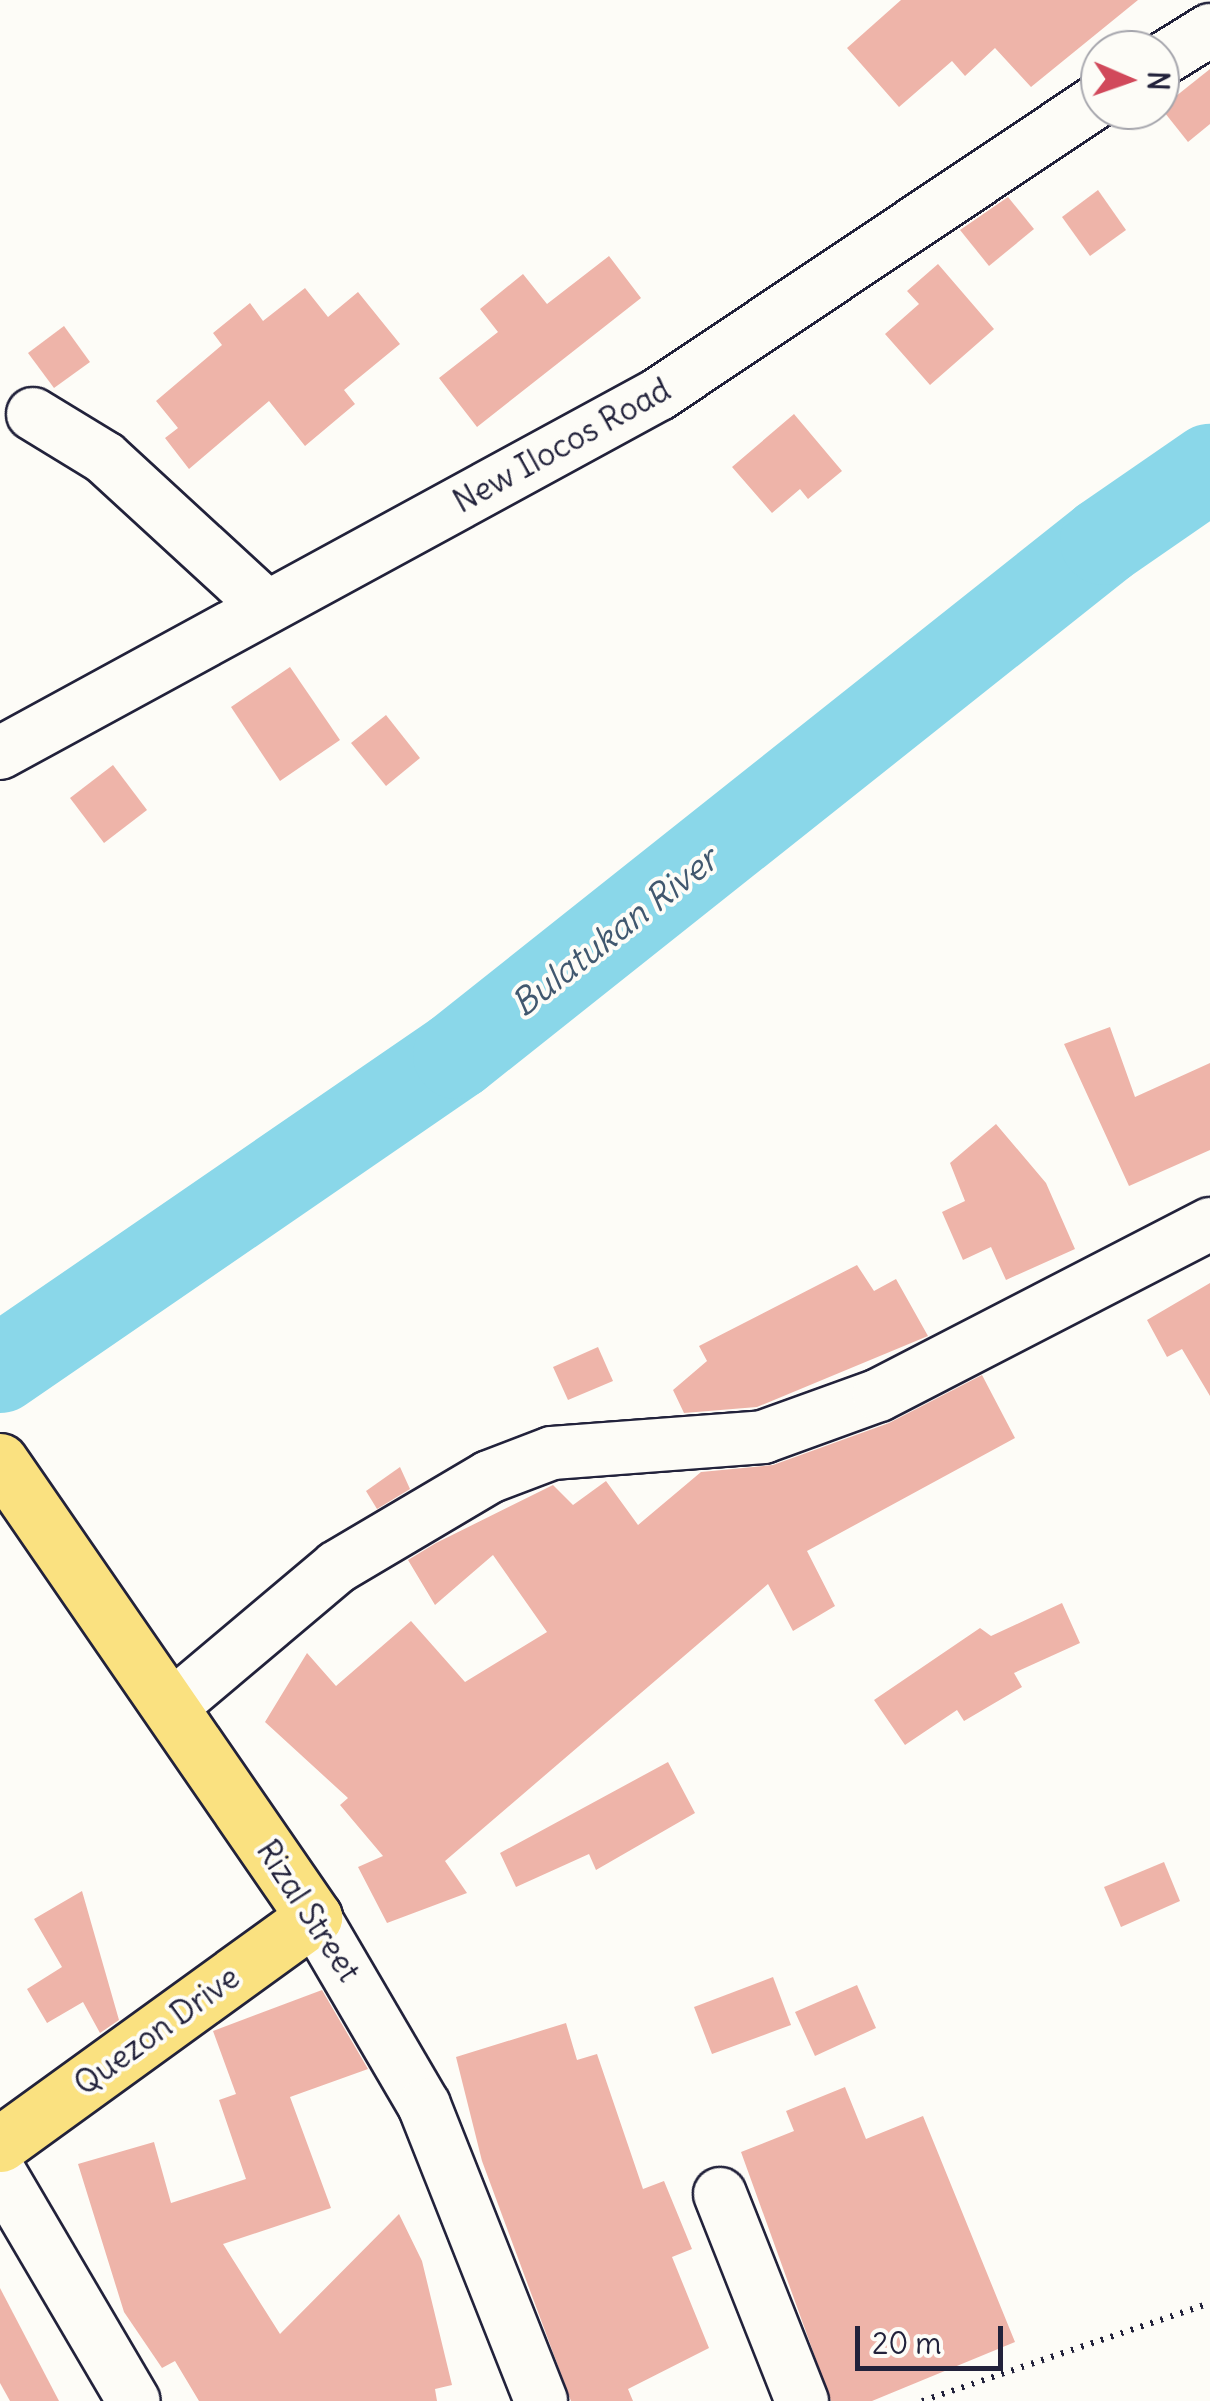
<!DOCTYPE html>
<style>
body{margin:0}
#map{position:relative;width:1210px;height:2401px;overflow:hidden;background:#fdfcf7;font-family:Delius,sans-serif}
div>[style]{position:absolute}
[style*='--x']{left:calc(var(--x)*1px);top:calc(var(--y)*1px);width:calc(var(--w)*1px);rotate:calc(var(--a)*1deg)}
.river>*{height:88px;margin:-44px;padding:0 44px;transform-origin:44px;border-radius:44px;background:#8ad7e9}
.building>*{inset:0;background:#eeb4a9}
.path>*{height:6px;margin-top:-3px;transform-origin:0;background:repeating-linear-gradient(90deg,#22223b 0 2.5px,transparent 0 10.5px)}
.roads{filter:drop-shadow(2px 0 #22223b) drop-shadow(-2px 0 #22223b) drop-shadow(0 2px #22223b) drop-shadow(0 -2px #22223b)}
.minor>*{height:52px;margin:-26px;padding:0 26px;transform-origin:26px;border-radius:26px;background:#fdfcf7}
.major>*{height:55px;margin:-27.5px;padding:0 27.5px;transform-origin:27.5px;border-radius:27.5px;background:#fae180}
span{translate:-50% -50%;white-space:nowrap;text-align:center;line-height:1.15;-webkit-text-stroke:8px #fdfcf7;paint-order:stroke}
.street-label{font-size:32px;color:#22223b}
.water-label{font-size:35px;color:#41586f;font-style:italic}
.north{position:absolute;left:1080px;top:30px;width:100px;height:100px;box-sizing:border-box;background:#fdfcf7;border:2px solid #a5a5ac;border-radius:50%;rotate:92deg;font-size:28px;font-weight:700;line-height:40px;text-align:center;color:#22223b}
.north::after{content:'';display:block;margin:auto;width:35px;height:45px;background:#d1495b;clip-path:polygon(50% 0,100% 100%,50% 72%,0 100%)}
.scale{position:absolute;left:855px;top:2326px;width:148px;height:45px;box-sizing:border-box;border:5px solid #22223b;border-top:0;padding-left:12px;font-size:30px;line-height:35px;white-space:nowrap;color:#22223b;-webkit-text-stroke:8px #fdfcf7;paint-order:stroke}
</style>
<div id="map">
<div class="river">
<i style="--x:0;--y:1369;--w:554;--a:-34.49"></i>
<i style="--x:457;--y:1055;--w:826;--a:-38.46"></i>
<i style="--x:1104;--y:541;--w:129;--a:-34.6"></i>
</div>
<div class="building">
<i style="clip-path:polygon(901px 0,1138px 0,1031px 87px,995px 48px,965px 76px,952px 61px,899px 107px,847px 48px)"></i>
<i style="clip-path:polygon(1210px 69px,1210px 124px,1188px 142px,1161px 108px)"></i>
<i style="clip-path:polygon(1098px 190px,1126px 230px,1090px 256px,1062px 217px)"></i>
<i style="clip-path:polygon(1008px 197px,1034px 229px,989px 266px,960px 230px)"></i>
<i style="clip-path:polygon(609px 256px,641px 298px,477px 427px,439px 378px,498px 332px,480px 309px,523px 274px,547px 304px)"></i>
<i style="clip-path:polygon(938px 264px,994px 329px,930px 385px,885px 334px,919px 304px,907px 291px)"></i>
<i style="clip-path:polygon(305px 288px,328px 317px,358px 292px,400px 344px,344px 390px,355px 404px,305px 446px,269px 401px,189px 469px,165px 438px,178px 428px,156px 401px,222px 345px,213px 333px,250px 303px,263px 321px)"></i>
<i style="clip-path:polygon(64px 326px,90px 362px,54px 388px,28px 353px)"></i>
<i style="clip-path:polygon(794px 414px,842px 471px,808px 499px,800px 489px,772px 513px,732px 467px)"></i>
<i style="clip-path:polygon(290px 667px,340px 740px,280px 781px,231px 707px)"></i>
<i style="clip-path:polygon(386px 715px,420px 758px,386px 786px,351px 743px)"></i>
<i style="clip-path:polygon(113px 765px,147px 810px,104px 843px,70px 798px)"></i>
<i style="clip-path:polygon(1110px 1027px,1135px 1097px,1210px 1063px,1210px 1150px,1129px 1186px,1064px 1044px)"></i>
<i style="clip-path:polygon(996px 1124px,1046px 1183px,1075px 1249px,1006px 1280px,991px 1247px,963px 1260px,942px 1212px,965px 1201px,950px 1163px)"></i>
<i style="clip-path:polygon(857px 1265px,874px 1291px,896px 1279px,928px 1336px,757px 1407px,684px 1413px,673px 1390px,707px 1361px,699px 1346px)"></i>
<i style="clip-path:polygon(1210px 1283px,1210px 1396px,1182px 1349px,1167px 1357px,1147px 1320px)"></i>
<i style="clip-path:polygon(598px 1347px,613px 1381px,568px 1400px,553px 1367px)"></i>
<i style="clip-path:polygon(982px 1375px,1015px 1438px,807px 1551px,835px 1606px,793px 1631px,768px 1584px,445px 1861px,467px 1893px,387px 1923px,358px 1867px,383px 1856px,340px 1805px,348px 1798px,265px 1722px,307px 1653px,336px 1686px,411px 1621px,465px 1682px,547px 1632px,493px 1555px,435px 1605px,408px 1560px,436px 1543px,553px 1485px,573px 1505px,606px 1481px,638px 1525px,701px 1472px,773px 1465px,889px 1423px)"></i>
<i style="clip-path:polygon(400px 1467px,410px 1489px,377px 1509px,366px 1491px)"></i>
<i style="clip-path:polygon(1062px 1603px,1080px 1643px,1014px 1673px,1022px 1687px,964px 1721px,957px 1710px,905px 1745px,874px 1700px,980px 1628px,991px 1636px)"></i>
<i style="clip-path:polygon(668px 1762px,695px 1813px,596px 1870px,589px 1854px,516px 1887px,500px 1853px)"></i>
<i style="clip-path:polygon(1164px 1862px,1180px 1901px,1121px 1927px,1104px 1887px)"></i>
<i style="clip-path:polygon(82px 1891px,119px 2020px,100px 2033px,83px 2002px,47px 2023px,27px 1989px,62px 1967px,34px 1919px)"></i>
<i style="clip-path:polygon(773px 1977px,791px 2025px,712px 2054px,694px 2007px)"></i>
<i style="clip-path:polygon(857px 1985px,876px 2028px,815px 2056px,795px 2012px)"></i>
<i style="clip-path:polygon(322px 1990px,368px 2069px,290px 2097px,331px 2208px,223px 2244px,280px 2334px,399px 2214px,422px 2261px,452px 2385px,435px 2389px,437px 2401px,199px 2401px,175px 2361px,162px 2368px,124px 2312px,78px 2164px,154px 2142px,171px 2203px,246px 2179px,219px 2100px,236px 2094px,213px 2031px)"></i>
<i style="clip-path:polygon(566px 2023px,577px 2060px,597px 2054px,643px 2189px,664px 2181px,692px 2249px,672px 2257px,709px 2348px,628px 2389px,633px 2401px,571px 2401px,482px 2161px,456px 2057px)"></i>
<i style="clip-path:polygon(845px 2087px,866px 2139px,923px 2116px,1015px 2342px,872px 2401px,831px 2401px,741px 2152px,794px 2131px,786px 2111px)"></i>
<i style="clip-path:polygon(0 2288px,59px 2401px,10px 2401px,0 2383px)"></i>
</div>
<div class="path">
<i style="--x:922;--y:2401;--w:304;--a:-18.8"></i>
</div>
<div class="roads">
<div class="minor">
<i style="--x:1160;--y:61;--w:59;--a:-31.8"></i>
<i style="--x:33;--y:414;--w:84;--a:31.4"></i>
<i style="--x:105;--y:458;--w:220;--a:42.6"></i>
<i style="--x:0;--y:753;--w:750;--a:-28.58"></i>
<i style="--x:659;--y:394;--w:531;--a:-33.78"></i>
<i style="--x:171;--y:1707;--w:217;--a:-40.1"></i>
<i style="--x:337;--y:1567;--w:177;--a:-30.6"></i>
<i style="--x:489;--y:1477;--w:67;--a:-20.9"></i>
<i style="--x:552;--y:1453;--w:212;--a:-4.3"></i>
<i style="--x:763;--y:1437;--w:123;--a:-19.9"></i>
<i style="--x:879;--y:1395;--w:373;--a:-27.3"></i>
<i style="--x:314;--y:1917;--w:218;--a:59.7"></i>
<i style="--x:424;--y:2105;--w:318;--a:68.4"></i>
<i style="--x:0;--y:2173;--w:264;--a:59.6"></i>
<i style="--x:720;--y:2194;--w:223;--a:68.4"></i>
</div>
<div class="major">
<i style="--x:0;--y:1461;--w:554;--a:55.45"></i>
<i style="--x:314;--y:1917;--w:387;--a:144.1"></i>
</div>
</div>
<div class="street-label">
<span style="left:562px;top:446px;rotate:-29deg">New Ilocos Road</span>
<span style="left:308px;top:1911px;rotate:57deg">Rizal Street</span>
<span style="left:157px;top:2031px;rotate:-36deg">Quezon Drive</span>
</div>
<div class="water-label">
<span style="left:614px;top:931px;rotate:-38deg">Bulatukan River</span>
</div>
<div class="north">N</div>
<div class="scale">20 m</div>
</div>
